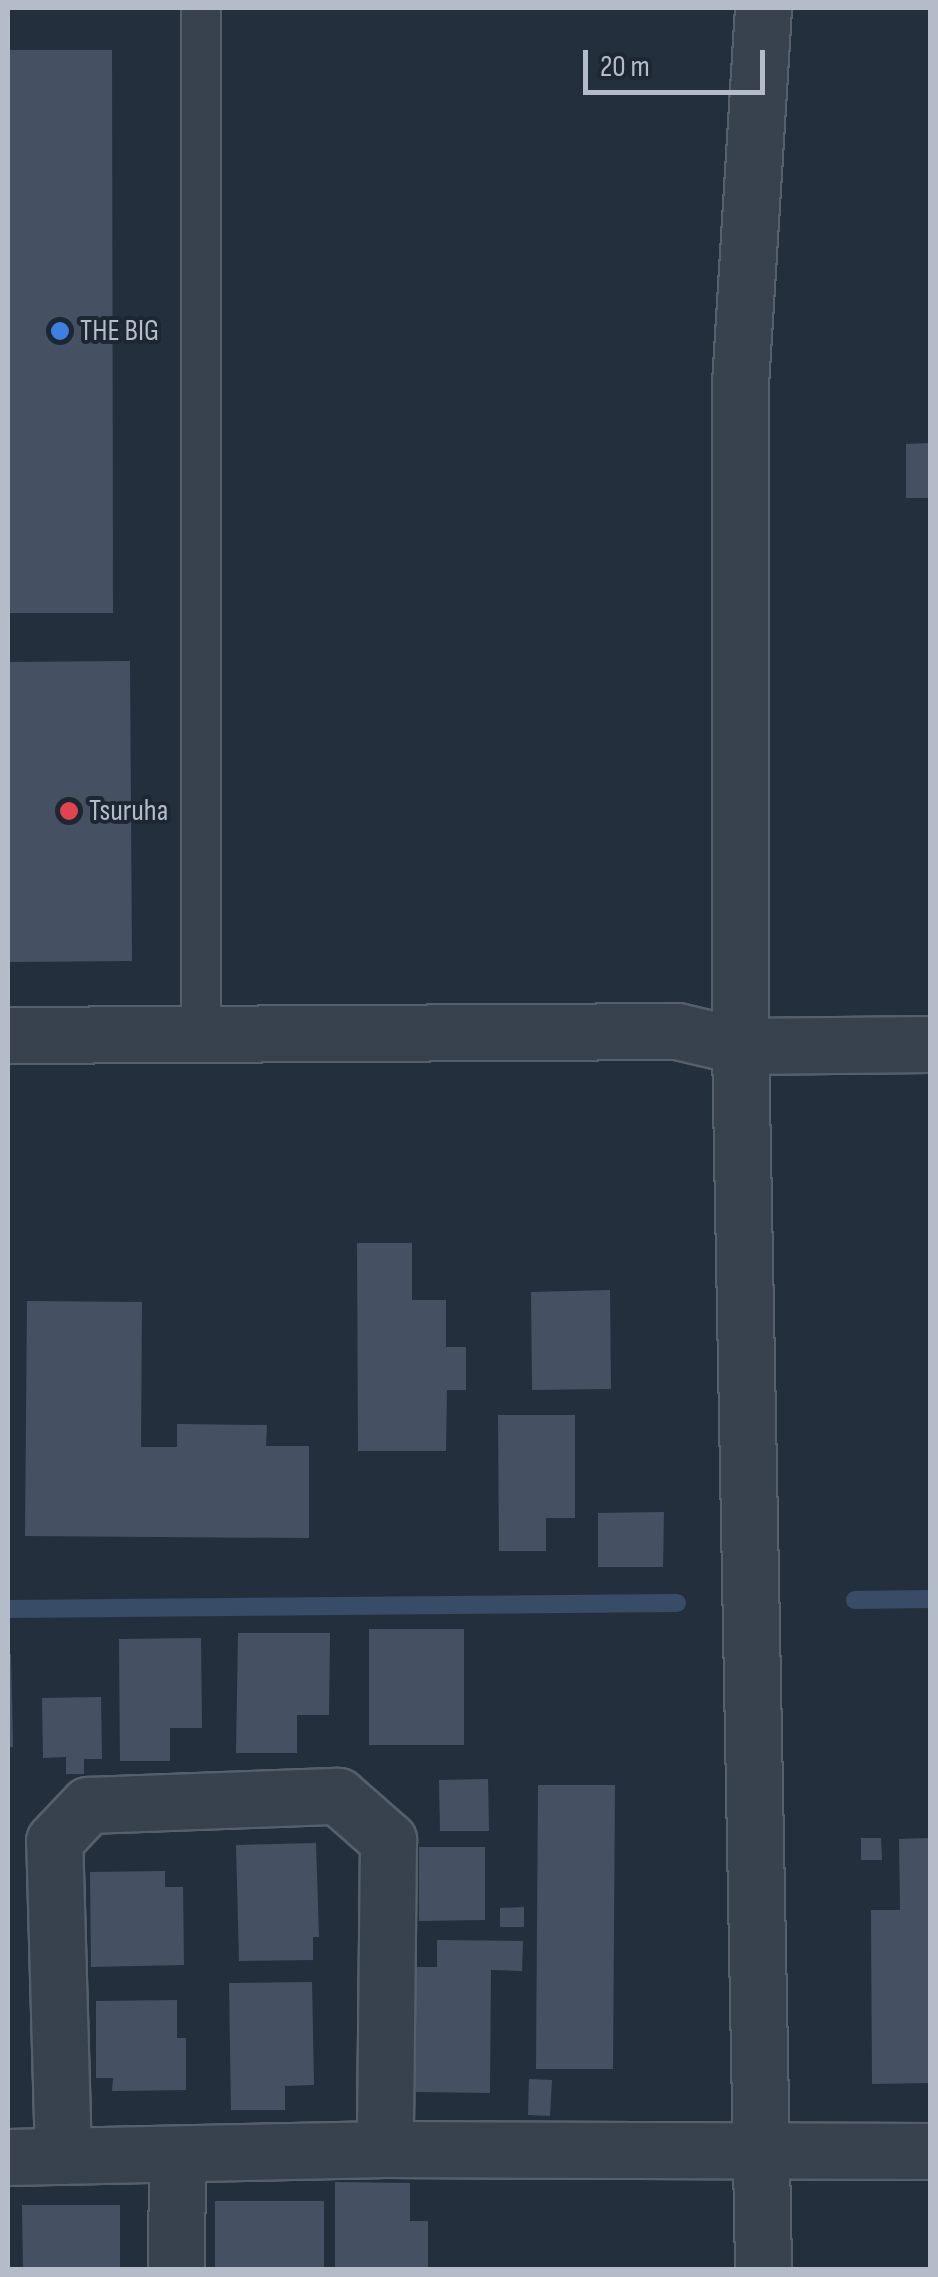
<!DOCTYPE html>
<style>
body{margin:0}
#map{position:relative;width:938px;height:2277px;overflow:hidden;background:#242f3e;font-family:"Sofia Sans Condensed",sans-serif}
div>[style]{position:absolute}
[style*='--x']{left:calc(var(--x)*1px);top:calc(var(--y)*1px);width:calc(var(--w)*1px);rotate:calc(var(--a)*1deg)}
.stream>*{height:18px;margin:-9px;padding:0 9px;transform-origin:9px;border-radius:9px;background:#394c67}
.building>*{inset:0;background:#455162}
.roads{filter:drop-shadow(2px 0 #565f6c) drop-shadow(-2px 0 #565f6c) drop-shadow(0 2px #565f6c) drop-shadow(0 -2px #565f6c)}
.service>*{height:38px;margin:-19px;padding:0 19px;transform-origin:19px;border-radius:19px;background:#38414e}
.minor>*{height:55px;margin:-27.5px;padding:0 27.5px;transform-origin:27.5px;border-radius:27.5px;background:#38414e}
.tertiary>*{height:55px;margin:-27.5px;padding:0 27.5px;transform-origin:27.5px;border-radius:27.5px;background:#38414e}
.dots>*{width:28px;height:28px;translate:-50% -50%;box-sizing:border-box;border:5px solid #1d2633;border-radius:50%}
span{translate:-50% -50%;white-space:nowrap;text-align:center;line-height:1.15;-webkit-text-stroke:8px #1d2633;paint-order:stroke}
.poi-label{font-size:30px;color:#b4bcc9}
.left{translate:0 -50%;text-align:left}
.frame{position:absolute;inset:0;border:10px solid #b4bcc9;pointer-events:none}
.scale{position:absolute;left:583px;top:50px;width:182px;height:45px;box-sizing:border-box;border:5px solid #b4bcc9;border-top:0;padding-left:12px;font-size:30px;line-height:35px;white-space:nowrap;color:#b4bcc9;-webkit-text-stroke:8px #1d2633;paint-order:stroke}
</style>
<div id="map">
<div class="stream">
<i style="--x:855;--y:1600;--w:75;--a:-0.8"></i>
<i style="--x:8;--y:1609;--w:669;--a:-0.51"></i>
</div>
<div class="building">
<i style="clip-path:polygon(8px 50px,112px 50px,113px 613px,8px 613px)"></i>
<i style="clip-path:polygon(930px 443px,930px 498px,906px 498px,906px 444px)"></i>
<i style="clip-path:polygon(130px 661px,132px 961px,8px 962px,8px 662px)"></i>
<i style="clip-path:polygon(357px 1243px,412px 1243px,412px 1300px,446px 1300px,446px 1347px,466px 1347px,466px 1390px,447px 1390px,446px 1451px,358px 1451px)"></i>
<i style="clip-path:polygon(610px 1290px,611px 1389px,532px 1390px,531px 1292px)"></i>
<i style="clip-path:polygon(27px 1301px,142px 1302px,141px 1447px,177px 1447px,177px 1424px,267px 1425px,266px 1446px,309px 1446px,309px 1538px,25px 1536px)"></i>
<i style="clip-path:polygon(498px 1415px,575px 1415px,575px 1518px,546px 1518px,546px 1551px,499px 1551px)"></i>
<i style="clip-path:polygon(664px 1512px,663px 1567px,598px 1567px,598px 1513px)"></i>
<i style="clip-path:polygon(369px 1629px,464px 1629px,464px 1745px,369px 1745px)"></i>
<i style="clip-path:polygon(238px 1633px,330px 1633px,329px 1715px,297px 1715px,297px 1753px,236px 1753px)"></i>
<i style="clip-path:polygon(201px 1638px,202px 1728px,170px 1728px,170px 1761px,120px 1761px,119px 1639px)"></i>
<i style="clip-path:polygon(8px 1654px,11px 1654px,13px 1747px,8px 1747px)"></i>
<i style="clip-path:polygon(101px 1697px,102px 1759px,84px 1759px,84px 1774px,66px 1774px,66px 1757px,43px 1758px,42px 1698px)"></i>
<i style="clip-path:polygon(488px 1779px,489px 1831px,440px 1831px,439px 1780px)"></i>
<i style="clip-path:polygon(538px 1785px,615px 1785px,613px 2069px,536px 2069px)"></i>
<i style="clip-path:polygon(861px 1838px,881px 1838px,882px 1860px,861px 1860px)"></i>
<i style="clip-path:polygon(930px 1838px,930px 2083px,872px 2084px,871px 1910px,900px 1910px,899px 1839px)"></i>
<i style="clip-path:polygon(316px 1843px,319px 1937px,313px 1937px,313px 1960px,239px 1961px,236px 1845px)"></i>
<i style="clip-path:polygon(419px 1847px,485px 1847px,485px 1920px,419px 1921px)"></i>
<i style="clip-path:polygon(165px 1871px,165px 1887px,183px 1887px,184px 1965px,91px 1967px,90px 1872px)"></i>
<i style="clip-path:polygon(524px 1907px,524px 1927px,500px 1927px,500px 1908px)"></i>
<i style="clip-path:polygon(437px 1940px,523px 1941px,522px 1971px,491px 1970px,490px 2093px,416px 2092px,416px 1967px,437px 1967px)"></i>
<i style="clip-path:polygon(312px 1982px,314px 2085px,285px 2086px,285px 2110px,231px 2110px,229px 1983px)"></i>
<i style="clip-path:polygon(177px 2000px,177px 2038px,186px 2038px,186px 2090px,112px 2091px,113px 2078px,96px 2078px,96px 2001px)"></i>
<i style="clip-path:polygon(529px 2079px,552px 2080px,550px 2116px,528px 2115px)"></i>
<i style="clip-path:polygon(335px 2182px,410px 2183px,410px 2221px,428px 2221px,428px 2270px,335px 2270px)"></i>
<i style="clip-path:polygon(215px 2201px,324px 2201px,324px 2270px,215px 2270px)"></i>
<i style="clip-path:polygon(22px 2205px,120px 2205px,120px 2270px,23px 2270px)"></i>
</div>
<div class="roads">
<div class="service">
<i style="--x:201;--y:1034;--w:1026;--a:-90"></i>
</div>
<div class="minor">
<i style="--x:8;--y:1035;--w:669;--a:-0.34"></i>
<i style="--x:677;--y:1031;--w:65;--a:13.4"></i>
<i style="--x:740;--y:1046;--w:190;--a:-0.6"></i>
<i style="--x:63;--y:2156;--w:315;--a:-91.6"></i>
<i style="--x:54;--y:1841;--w:50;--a:-46.6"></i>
<i style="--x:88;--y:1805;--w:250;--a:-2.1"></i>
<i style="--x:338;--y:1796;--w:67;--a:41.3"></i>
<i style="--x:388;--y:1840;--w:309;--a:90.6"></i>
<i style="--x:8;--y:2157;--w:377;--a:-1.2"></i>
<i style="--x:385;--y:2149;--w:545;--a:0.21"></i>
<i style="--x:176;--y:2270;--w:116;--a:-89.5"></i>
</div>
<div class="tertiary">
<i style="--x:763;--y:8;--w:373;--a:93.5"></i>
<i style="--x:740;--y:380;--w:666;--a:90"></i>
<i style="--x:740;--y:1046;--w:1224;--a:88.92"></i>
</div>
</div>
<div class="dots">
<i style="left:60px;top:331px;background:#3f7fe0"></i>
<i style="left:69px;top:811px;background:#e0444e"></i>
</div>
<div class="poi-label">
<span class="left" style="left:80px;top:331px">THE BIG</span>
<span class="left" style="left:89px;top:811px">Tsuruha</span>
</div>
<div class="frame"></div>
<div class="scale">20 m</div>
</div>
